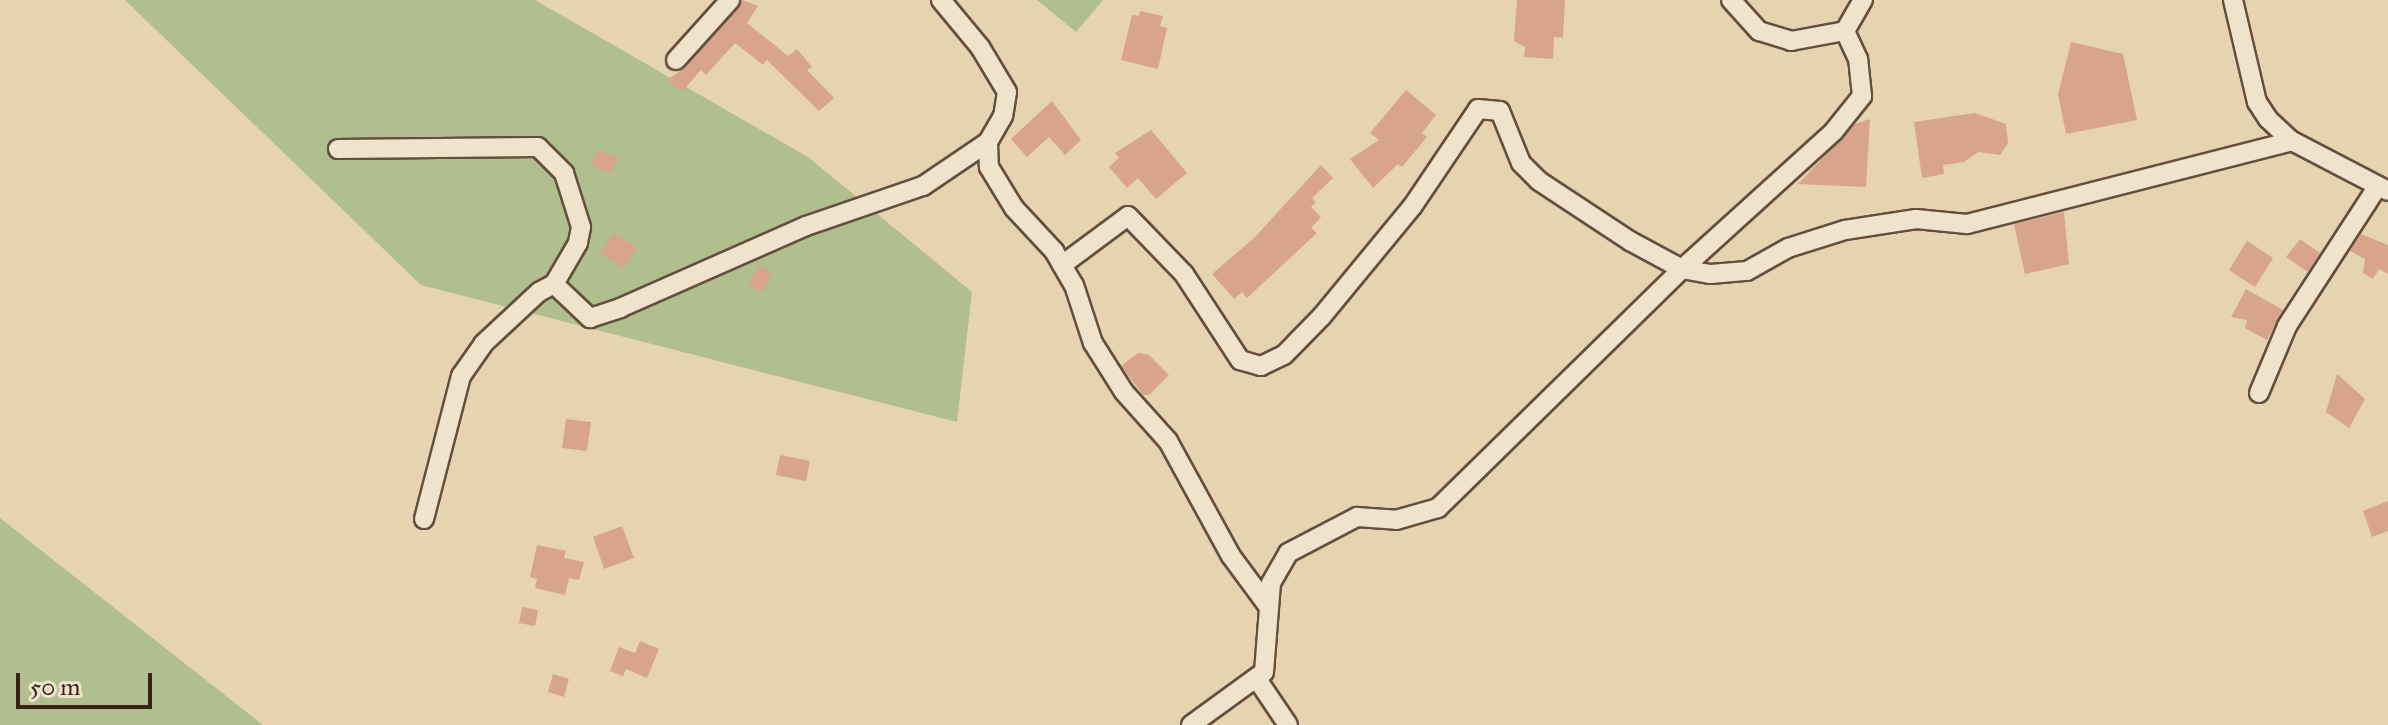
<!DOCTYPE html>
<style>
body{margin:0}
#map{position:relative;width:2388px;height:725px;overflow:hidden;background:#e6d4b0;font-family:"IM FELL Great Primer",serif}
div>[style]{position:absolute}
[style*='--x']{left:calc(var(--x)*1px);top:calc(var(--y)*1px);width:calc(var(--w)*1px);rotate:calc(var(--a)*1deg)}
.green>*{inset:0;background:#b1be8e}
.building>*{inset:0;background:#d8a48b}
.roads{filter:drop-shadow(2px 0 #644f3f) drop-shadow(-2px 0 #644f3f) drop-shadow(0 2px #644f3f) drop-shadow(0 -2px #644f3f)}
.street>*{height:18px;margin:-9px;padding:0 9px;transform-origin:9px;border-radius:9px;background:#efe3cc}
span{translate:-50% -50%;white-space:nowrap;text-align:center;line-height:1.15;-webkit-text-stroke:7px #efe3cc;paint-order:stroke}
.scale{position:absolute;left:16px;top:673px;width:136px;height:36px;box-sizing:border-box;border:4px solid #392319;border-top:0;padding-left:10px;font-size:24px;line-height:28px;white-space:nowrap;color:#392319;-webkit-text-stroke:6px #efe3cc;paint-order:stroke}
</style>
<div id="map">
<div class="green">
<i style="clip-path:polygon(125px 0,535px 0,808px 157px,972px 292px,957px 422px,421px 285px)"></i>
<i style="clip-path:polygon(1037px 0,1103px 0,1076px 32px)"></i>
<i style="clip-path:polygon(0 518px,263px 725px,0 725px)"></i>
</div>
<div class="building">
<i style="clip-path:polygon(742px 0,758px 6px,747px 23px,788px 56px,797px 49px,812px 67px,807px 70px,834px 98px,819px 111px,767px 60px,763px 65px,735px 43px,706px 75px,701px 70px,682px 92px,667px 80px,685px 68px)"></i>
<i style="clip-path:polygon(1517px 0,1565px 0,1563px 38px,1554px 37px,1553px 59px,1524px 57px,1525px 47px,1514px 41px)"></i>
<i style="clip-path:polygon(1140px 11px,1163px 16px,1160px 26px,1167px 28px,1158px 69px,1121px 60px,1132px 15px,1139px 16px)"></i>
<i style="clip-path:polygon(2071px 42px,2123px 54px,2137px 120px,2066px 134px,2058px 94px)"></i>
<i style="clip-path:polygon(1406px 90px,1436px 115px,1422px 133px,1427px 137px,1402px 167px,1398px 164px,1373px 188px,1350px 159px,1379px 140px,1370px 133px)"></i>
<i style="clip-path:polygon(1052px 101px,1081px 140px,1065px 155px,1049px 137px,1027px 157px,1011px 139px)"></i>
<i style="clip-path:polygon(1975px 113px,2006px 124px,2008px 143px,2000px 155px,1978px 152px,1964px 162px,1943px 165px,1944px 174px,1922px 178px,1914px 122px)"></i>
<i style="clip-path:polygon(1870px 119px,1866px 187px,1798px 184px,1855px 124px)"></i>
<i style="clip-path:polygon(1151px 130px,1187px 173px,1156px 199px,1138px 178px,1127px 188px,1109px 167px,1119px 158px,1115px 153px)"></i>
<i style="clip-path:polygon(597px 150px,618px 157px,611px 173px,591px 165px)"></i>
<i style="clip-path:polygon(1321px 165px,1333px 178px,1312px 198px,1316px 202px,1311px 207px,1321px 217px,1311px 228px,1317px 233px,1247px 298px,1242px 292px,1234px 299px,1212px 274px,1254px 238px)"></i>
<i style="clip-path:polygon(2064px 212px,2069px 264px,2025px 274px,2014px 224px)"></i>
<i style="clip-path:polygon(614px 233px,637px 248px,623px 268px,601px 253px)"></i>
<i style="clip-path:polygon(2361px 234px,2388px 245px,2388px 274px,2379px 269px,2373px 279px,2363px 273px,2365px 259px,2350px 251px)"></i>
<i style="clip-path:polygon(2300px 239px,2320px 253px,2308px 272px,2286px 257px)"></i>
<i style="clip-path:polygon(2247px 241px,2273px 258px,2255px 287px,2229px 270px)"></i>
<i style="clip-path:polygon(758px 266px,772px 272px,763px 292px,748px 285px)"></i>
<i style="clip-path:polygon(2246px 289px,2283px 310px,2267px 340px,2245px 328px,2247px 320px,2231px 317px)"></i>
<i style="clip-path:polygon(1138px 353px,1149px 355px,1169px 375px,1149px 395px,1143px 395px,1121px 366px)"></i>
<i style="clip-path:polygon(2337px 374px,2365px 399px,2349px 428px,2326px 412px)"></i>
<i style="clip-path:polygon(566px 419px,591px 422px,587px 451px,562px 448px)"></i>
<i style="clip-path:polygon(780px 455px,810px 461px,806px 481px,776px 475px)"></i>
<i style="clip-path:polygon(2388px 501px,2388px 531px,2372px 537px,2363px 511px)"></i>
<i style="clip-path:polygon(622px 526px,634px 558px,604px 569px,593px 537px)"></i>
<i style="clip-path:polygon(537px 545px,566px 551px,564px 558px,584px 562px,579px 580px,569px 578px,565px 595px,535px 588px,537px 579px,530px 577px)"></i>
<i style="clip-path:polygon(522px 607px,538px 610px,535px 626px,519px 623px)"></i>
<i style="clip-path:polygon(640px 641px,659px 649px,647px 678px,626px 669px,623px 676px,610px 671px,619px 647px,635px 653px)"></i>
<i style="clip-path:polygon(553px 674px,569px 679px,564px 697px,548px 692px)"></i>
</div>
<div class="roads">
<div class="street">
<i style="--x:941;--y:0;--w:61;--a:50.3"></i>
<i style="--x:980;--y:47;--w:52;--a:59"></i>
<i style="--x:1007;--y:92;--w:24;--a:99"></i>
<i style="--x:1003;--y:116;--w:30;--a:120"></i>
<i style="--x:988;--y:142;--w:25;--a:88"></i>
<i style="--x:989;--y:167;--w:48;--a:58.6"></i>
<i style="--x:1014;--y:208;--w:59;--a:47.1"></i>
<i style="--x:1054;--y:251;--w:39;--a:60"></i>
<i style="--x:1074;--y:285;--w:61;--a:71.9"></i>
<i style="--x:1093;--y:343;--w:58;--a:57.7"></i>
<i style="--x:1124;--y:392;--w:66;--a:48.1"></i>
<i style="--x:1168;--y:441;--w:131;--a:61.3"></i>
<i style="--x:1231;--y:556;--w:62;--a:53.5"></i>
<i style="--x:1731;--y:0;--w:42;--a:47.9"></i>
<i style="--x:1759;--y:31;--w:34;--a:17"></i>
<i style="--x:1791;--y:41;--w:55;--a:-10.5"></i>
<i style="--x:2233;--y:0;--w:105;--a:76.8"></i>
<i style="--x:2257;--y:102;--w:20;--a:57"></i>
<i style="--x:2268;--y:119;--w:33;--a:43"></i>
<i style="--x:2292;--y:141;--w:108;--a:27.5"></i>
<i style="--x:676;--y:60;--w:81;--a:-48"></i>
<i style="--x:338;--y:149;--w:200;--a:-0.6"></i>
<i style="--x:538;--y:147;--w:37;--a:45"></i>
<i style="--x:564;--y:173;--w:57;--a:72.5"></i>
<i style="--x:581;--y:227;--w:16;--a:101"></i>
<i style="--x:578;--y:243;--w:48;--a:120.3"></i>
<i style="--x:1062;--y:265;--w:82;--a:-36.6"></i>
<i style="--x:1128;--y:216;--w:81;--a:46"></i>
<i style="--x:1184;--y:274;--w:103;--a:56.9"></i>
<i style="--x:1240;--y:360;--w:22;--a:16"></i>
<i style="--x:1261;--y:366;--w:25;--a:-26"></i>
<i style="--x:1284;--y:355;--w:54;--a:-45.7"></i>
<i style="--x:1322;--y:316;--w:141;--a:-50.5"></i>
<i style="--x:1412;--y:207;--w:118;--a:-56"></i>
<i style="--x:1478;--y:109;--w:22;--a:5"></i>
<i style="--x:1500;--y:111;--w:56;--a:68"></i>
<i style="--x:1521;--y:163;--w:25;--a:45"></i>
<i style="--x:1539;--y:181;--w:109;--a:33.4"></i>
<i style="--x:1630;--y:241;--w:59;--a:28.3"></i>
<i style="--x:1682;--y:269;--w:29;--a:10"></i>
<i style="--x:1711;--y:274;--w:36;--a:-5"></i>
<i style="--x:1747;--y:271;--w:47;--a:-29.3"></i>
<i style="--x:1788;--y:248;--w:60;--a:-17.5"></i>
<i style="--x:1845;--y:230;--w:72;--a:-8.8"></i>
<i style="--x:1916;--y:219;--w:51;--a:5.6"></i>
<i style="--x:1967;--y:224;--w:335;--a:-14.3"></i>
<i style="--x:2259;--y:393;--w:73;--a:-67.3"></i>
<i style="--x:2287;--y:326;--w:167;--a:-57"></i>
<i style="--x:424;--y:519;--w:148;--a:-75.5"></i>
<i style="--x:461;--y:376;--w:39;--a:-55"></i>
<i style="--x:483;--y:344;--w:76;--a:-42.9"></i>
<i style="--x:539;--y:292;--w:17;--a:-28"></i>
<i style="--x:554;--y:284;--w:50;--a:43.4"></i>
<i style="--x:590;--y:318;--w:32;--a:-18"></i>
<i style="--x:620;--y:308;--w:203;--a:-23.8"></i>
<i style="--x:806;--y:226;--w:124;--a:-18.9"></i>
<i style="--x:923;--y:186;--w:78;--a:-34.1"></i>
<i style="--x:1257;--y:679;--w:55;--a:56"></i>
<i style="--x:1191;--y:725;--w:90;--a:-36"></i>
<i style="--x:1264;--y:672;--w:89;--a:-85.5"></i>
<i style="--x:1271;--y:583;--w:34;--a:-60"></i>
<i style="--x:1288;--y:553;--w:78;--a:-27.6"></i>
<i style="--x:1357;--y:517;--w:39;--a:4"></i>
<i style="--x:1396;--y:520;--w:44;--a:-15.9"></i>
<i style="--x:1438;--y:508;--w:342;--a:-44.4"></i>
<i style="--x:1682;--y:269;--w:205;--a:-42.2"></i>
<i style="--x:1834;--y:131;--w:45;--a:-51.3"></i>
<i style="--x:1862;--y:96;--w:37;--a:-96"></i>
<i style="--x:1858;--y:59;--w:31;--a:-115"></i>
<i style="--x:1845;--y:31;--w:36;--a:-60"></i>
</div>
</div>
<div class="scale">50 m</div>
</div>
